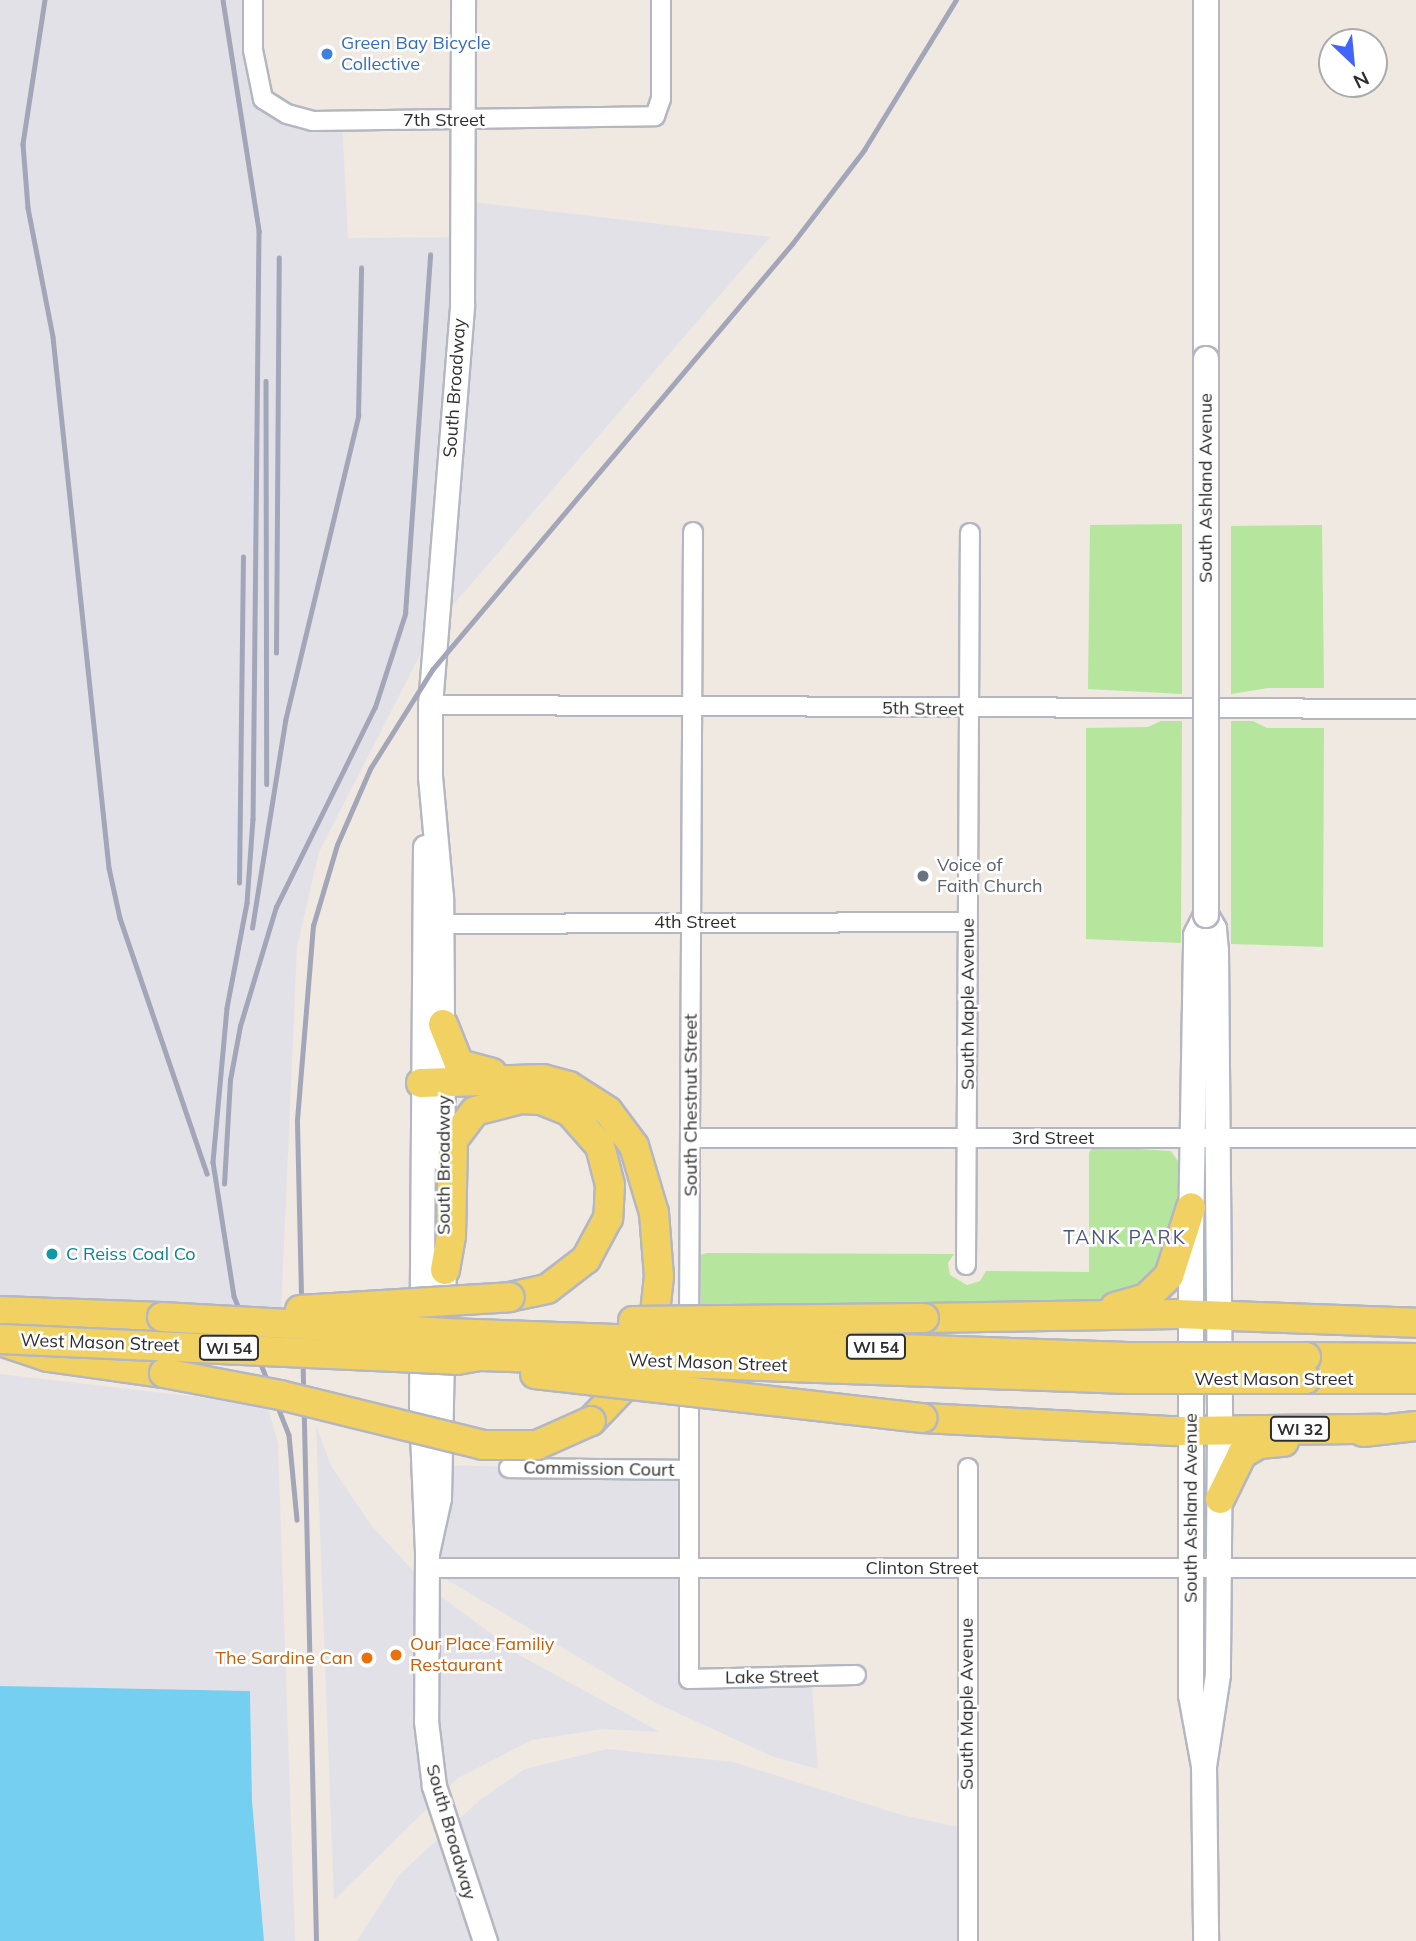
<!DOCTYPE html>
<style>
body{margin:0}
#map{position:relative;width:1416px;height:1941px;overflow:hidden;background:#efe9e1;font-family:Mulish,sans-serif}
div>[style]{position:absolute}
[style*='--x']{left:calc(var(--x)*1px);top:calc(var(--y)*1px);width:calc(var(--w)*1px);rotate:calc(var(--a)*1deg)}
.industrial>*{inset:0;background:#e3e1e8}
.green>*{inset:0;background:#b6e59e}
.water>*{inset:0;background:#75cff0}
.roads{filter:drop-shadow(2px 0 #b4b7c1) drop-shadow(-2px 0 #b4b7c1) drop-shadow(0 2px #b4b7c1) drop-shadow(0 -2px #b4b7c1)}
.minor>*{height:18px;margin:-9px;padding:0 9px;transform-origin:9px;border-radius:9px;background:#fff}
.tertiary>*{height:23px;margin:-11.5px;padding:0 11.5px;transform-origin:11.5px;border-radius:11.5px;background:#fff}
.secondary>*{height:24px;margin:-12px;padding:0 12px;transform-origin:12px;border-radius:12px;background:#fff}
.primary>*{height:28px;margin:-14px;padding:0 14px;transform-origin:14px;border-radius:14px;background:#f2d163}
.rail>*{height:4.5px;margin:-2.25px;padding:0 2.25px;transform-origin:2.25px;border-radius:2.25px;background:#a3a6b8}
.bridges{filter:drop-shadow(2px 0 #b4b7c1) drop-shadow(-2px 0 #b4b7c1) drop-shadow(0 2px #b4b7c1) drop-shadow(0 -2px #b4b7c1)}
.secondary-bridge>*{height:24px;margin:-12px;padding:0 12px;transform-origin:12px;border-radius:12px;background:#fff}
.primary-bridge>*{height:28px;margin:-14px;padding:0 14px;transform-origin:14px;border-radius:14px;background:#f2d163}
.dots>*{width:19px;height:19px;translate:-50% -50%;box-sizing:border-box;border:4px solid #fff;border-radius:50%}
span{translate:-50% -50%;white-space:nowrap;text-align:center;line-height:1.15;-webkit-text-stroke:5px #fff;paint-order:stroke}
.shield-label span{padding:2px 5px;background:#fff;border:2px solid;border-radius:5px;-webkit-text-stroke-width:0}
.shield-label{font-size:16px;color:#2e2e2e;font-weight:700}
.shop-label{font-size:18px;color:#366cbe}
.left{translate:0 -50%;text-align:left}
.street-label{font-size:18px;color:#2e2e2e}
.worship-label{font-size:18px;color:#5b616d}
.culture-label{font-size:18px;color:#0d838f}
.food-label{font-size:18px;color:#c56008}
.right{translate:-100% -50%;text-align:right}
.neighbourhood-label{font-size:19px;color:#4d5680;letter-spacing:2px}
.north{position:absolute;left:1318px;top:28px;width:70px;height:70px;box-sizing:border-box;background:#fff;border:2px solid #ababab;border-radius:50%;rotate:154deg;font-size:19px;font-weight:700;line-height:28px;text-align:center;color:#2e2e2e}
.north::after{content:'';display:block;margin:auto;width:24px;height:32px;background:#4264fb;clip-path:polygon(50% 0,100% 100%,50% 72%,0 100%)}
</style>
<div id="map">
<div class="industrial">
<i style="clip-path:polygon(0 0,253px 0,263px 99px,342px 121px,348px 238px,463px 237px,464px 201px,770px 237px,435px 626px,319px 852px,297px 947px,281px 1312px,0 1311px)"></i>
<i style="clip-path:polygon(0 1374px,267px 1405px,278px 1443px,295px 1941px,264px 1941px,252px 1801px,250px 1691px,0 1686px)"></i>
<i style="clip-path:polygon(316px 1425px,331px 1466px,371px 1525px,427px 1586px,521px 1656px,660px 1732px,603px 1729px,532px 1740px,458px 1778px,334px 1900px)"></i>
<i style="clip-path:polygon(427px 1465px,688px 1470px,689px 1679px,811px 1676px,818px 1769px,774px 1757px,656px 1703px,427px 1568px)"></i>
<i style="clip-path:polygon(607px 1749px,733px 1762px,902px 1815px,967px 1829px,968px 1941px,357px 1941px,400px 1874px,481px 1799px,525px 1769px)"></i>
</div>
<div class="green">
<i style="clip-path:polygon(1182px 524px,1182px 694px,1088px 689px,1090px 525px)"></i>
<i style="clip-path:polygon(1322px 525px,1324px 688px,1268px 688px,1231px 694px,1231px 526px)"></i>
<i style="clip-path:polygon(1161px 721px,1182px 721px,1181px 943px,1086px 939px,1086px 728px,1148px 727px)"></i>
<i style="clip-path:polygon(1231px 721px,1253px 721px,1267px 728px,1324px 728px,1323px 947px,1231px 944px)"></i>
<i style="clip-path:polygon(1123px 1148px,1171px 1151px,1180px 1164px,1179px 1181px,1174px 1221px,1157px 1280px,1108px 1299px,701px 1312px,700px 1255px,707px 1253px,954px 1254px,948px 1263px,950px 1275px,967px 1285px,980px 1281px,986px 1271px,1089px 1272px,1089px 1153px,1092px 1148px)"></i>
</div>
<div class="water">
<i style="clip-path:polygon(0 1686px,250px 1691px,252px 1801px,264px 1941px,0 1941px)"></i>
</div>
<div class="roads">
<div class="minor">
<i style="--x:253;--y:0;--w:50;--a:90"></i>
<i style="--x:253;--y:50;--w:50;--a:78.5"></i>
<i style="--x:263;--y:99;--w:28;--a:32"></i>
<i style="--x:287;--y:114;--w:27;--a:15"></i>
<i style="--x:313;--y:121;--w:342;--a:-0.8"></i>
<i style="--x:655;--y:116;--w:18;--a:-71"></i>
<i style="--x:661;--y:99;--w:99;--a:-90"></i>
<i style="--x:430;--y:705;--w:986;--a:0.23"></i>
<i style="--x:430;--y:924;--w:538;--a:-0.21"></i>
<i style="--x:690;--y:1138;--w:726;--a:0"></i>
<i style="--x:966;--y:1265;--w:732;--a:-89.69"></i>
<i style="--x:689;--y:1330;--w:798;--a:-89.71"></i>
<i style="--x:689;--y:1382;--w:297;--a:90"></i>
<i style="--x:689;--y:1679;--w:167;--a:-1.4"></i>
<i style="--x:509;--y:1468;--w:179;--a:0.6"></i>
<i style="--x:968;--y:1468;--w:473;--a:90"></i>
<i style="--x:427;--y:1568;--w:989;--a:0"></i>
</div>
<div class="tertiary">
<i style="--x:425;--y:847;--w:562;--a:90.41"></i>
<i style="--x:421;--y:1409;--w:144;--a:87.6"></i>
<i style="--x:427;--y:1553;--w:168;--a:90.3"></i>
<i style="--x:426;--y:1721;--w:65;--a:83"></i>
<i style="--x:434;--y:1786;--w:163;--a:71.8"></i>
<i style="--x:443;--y:1160;--w:263;--a:-90.4"></i>
<i style="--x:441;--y:897;--w:121;--a:-95.2"></i>
<i style="--x:430;--y:776;--w:71;--a:-90"></i>
<i style="--x:430;--y:705;--w:402;--a:-85.4"></i>
<i style="--x:462;--y:304;--w:304;--a:-89.8"></i>
<i style="--x:427;--y:1553;--w:56;--a:-77.7"></i>
<i style="--x:439;--y:1498;--w:245;--a:-88.8"></i>
</div>
<div class="secondary">
<i style="--x:1206;--y:0;--w:359;--a:90"></i>
<i style="--x:1204;--y:1766;--w:72;--a:-100.4"></i>
<i style="--x:1191;--y:1695;--w:462;--a:-90"></i>
<i style="--x:1191;--y:1233;--w:298;--a:-89"></i>
<i style="--x:1196;--y:935;--w:22;--a:-63"></i>
<i style="--x:1206;--y:915;--w:16;--a:60"></i>
<i style="--x:1214;--y:929;--w:22;--a:85"></i>
<i style="--x:1216;--y:951;--w:481;--a:89.5"></i>
<i style="--x:1220;--y:1432;--w:243;--a:90.5"></i>
<i style="--x:1218;--y:1675;--w:92;--a:98.7"></i>
<i style="--x:1204;--y:1766;--w:175;--a:89.3"></i>
</div>
<div class="primary">
<i style="--x:443;--y:1024;--w:43;--a:68.2"></i>
<i style="--x:459;--y:1064;--w:34;--a:15"></i>
<i style="--x:421;--y:1083;--w:122;--a:-1.9"></i>
<i style="--x:543;--y:1079;--w:27;--a:15"></i>
<i style="--x:569;--y:1086;--w:46;--a:32.7"></i>
<i style="--x:608;--y:1111;--w:44;--a:53.4"></i>
<i style="--x:634;--y:1146;--w:70;--a:73.4"></i>
<i style="--x:654;--y:1213;--w:63;--a:85.5"></i>
<i style="--x:659;--y:1276;--w:46;--a:96.2"></i>
<i style="--x:654;--y:1322;--w:56;--a:109.7"></i>
<i style="--x:635;--y:1375;--w:64;--a:133.7"></i>
<i style="--x:498;--y:1098;--w:43;--a:2.7"></i>
<i style="--x:541;--y:1100;--w:31;--a:22"></i>
<i style="--x:570;--y:1112;--w:45;--a:48.6"></i>
<i style="--x:600;--y:1146;--w:40;--a:75.6"></i>
<i style="--x:610;--y:1185;--w:33;--a:93"></i>
<i style="--x:608;--y:1218;--w:47;--a:118.2"></i>
<i style="--x:586;--y:1259;--w:49;--a:142.4"></i>
<i style="--x:547;--y:1289;--w:38;--a:168"></i>
<i style="--x:445;--y:1270;--w:35;--a:-80"></i>
<i style="--x:451;--y:1236;--w:96;--a:-88.8"></i>
<i style="--x:453;--y:1140;--w:36;--a:-53"></i>
<i style="--x:475;--y:1111;--w:43;--a:-14.7"></i>
<i style="--x:1115;--y:1307;--w:32;--a:-16"></i>
<i style="--x:1146;--y:1298;--w:32;--a:-44"></i>
<i style="--x:1169;--y:1276;--w:72;--a:-72.3"></i>
<i style="--x:0;--y:1311;--w:162;--a:2.1"></i>
<i style="--x:924;--y:1318;--w:252;--a:-0.9"></i>
<i style="--x:1176;--y:1314;--w:240;--a:2.1"></i>
<i style="--x:6;--y:1343;--w:44;--a:18.4"></i>
<i style="--x:48;--y:1357;--w:117;--a:7.9"></i>
<i style="--x:1306;--y:1357;--w:110;--a:0.5"></i>
<i style="--x:1306;--y:1379;--w:110;--a:0"></i>
<i style="--x:923;--y:1418;--w:251;--a:3"></i>
<i style="--x:1174;--y:1431;--w:206;--a:-0.6"></i>
<i style="--x:1363;--y:1432;--w:53;--a:-6.5"></i>
<i style="--x:1220;--y:1499;--w:50;--a:-63.9"></i>
<i style="--x:1242;--y:1454;--w:20;--a:-30"></i>
<i style="--x:1259;--y:1444;--w:25;--a:-5"></i>
</div>
</div>
<div class="rail">
<i style="--x:45;--y:0;--w:146;--a:98.7"></i>
<i style="--x:23;--y:144;--w:64;--a:85.5"></i>
<i style="--x:28;--y:208;--w:131;--a:79"></i>
<i style="--x:53;--y:337;--w:534;--a:83.98"></i>
<i style="--x:109;--y:868;--w:51;--a:77.6"></i>
<i style="--x:120;--y:918;--w:270;--a:71.2"></i>
<i style="--x:223;--y:0;--w:234;--a:81.1"></i>
<i style="--x:259;--y:231;--w:588;--a:90.58"></i>
<i style="--x:253;--y:819;--w:84;--a:94.1"></i>
<i style="--x:247;--y:903;--w:107;--a:100.8"></i>
<i style="--x:227;--y:1008;--w:155;--a:95.2"></i>
<i style="--x:213;--y:1162;--w:136;--a:81.1"></i>
<i style="--x:234;--y:1296;--w:149;--a:68.4"></i>
<i style="--x:289;--y:1435;--w:85;--a:84.6"></i>
<i style="--x:266;--y:381;--w:403;--a:89.9"></i>
<i style="--x:276;--y:653;--w:395;--a:-89.6"></i>
<i style="--x:239;--y:883;--w:326;--a:-89.3"></i>
<i style="--x:252;--y:928;--w:210;--a:-80.9"></i>
<i style="--x:285;--y:721;--w:314;--a:-76.5"></i>
<i style="--x:358;--y:416;--w:148;--a:-88.8"></i>
<i style="--x:224;--y:1184;--w:104;--a:-86.7"></i>
<i style="--x:230;--y:1080;--w:55;--a:-79.5"></i>
<i style="--x:240;--y:1026;--w:124;--a:-73.2"></i>
<i style="--x:276;--y:907;--w:223;--a:-63.7"></i>
<i style="--x:375;--y:707;--w:98;--a:-72.1"></i>
<i style="--x:405;--y:614;--w:360;--a:-86"></i>
<i style="--x:316;--y:1941;--w:821;--a:-91.33"></i>
<i style="--x:297;--y:1120;--w:195;--a:-85.3"></i>
<i style="--x:313;--y:926;--w:84;--a:-73.5"></i>
<i style="--x:337;--y:845;--w:83;--a:-66.5"></i>
<i style="--x:370;--y:769;--w:117;--a:-57.9"></i>
<i style="--x:432;--y:670;--w:558;--a:-49.8"></i>
<i style="--x:792;--y:244;--w:118;--a:-52.5"></i>
<i style="--x:864;--y:150;--w:176;--a:-58.5"></i>
</div>
<div class="bridges">
<div class="secondary-bridge">
<i style="--x:1206;--y:915;--w:556;--a:-90"></i>
</div>
<div class="primary-bridge">
<i style="--x:300;--y:1310;--w:210;--a:-3.5"></i>
<i style="--x:162;--y:1317;--w:283;--a:3.2"></i>
<i style="--x:445;--y:1333;--w:683;--a:2.01"></i>
<i style="--x:1128;--y:1357;--w:178;--a:0"></i>
<i style="--x:633;--y:1321;--w:291;--a:-0.6"></i>
<i style="--x:0;--y:1339;--w:457;--a:2.6"></i>
<i style="--x:457;--y:1360;--w:23;--a:-10"></i>
<i style="--x:480;--y:1356;--w:648;--a:2.03"></i>
<i style="--x:1128;--y:1379;--w:178;--a:0"></i>
<i style="--x:164;--y:1373;--w:118;--a:10.7"></i>
<i style="--x:280;--y:1395;--w:209;--a:13.8"></i>
<i style="--x:483;--y:1445;--w:54;--a:0"></i>
<i style="--x:537;--y:1445;--w:59;--a:-24"></i>
<i style="--x:535;--y:1374;--w:390;--a:6.5"></i>
</div>
</div>
<div class="dots">
<i style="left:327px;top:54px;background:#3f7fe0"></i>
<i style="left:923px;top:876px;background:#6b7280"></i>
<i style="left:52px;top:1254px;background:#0f9aa8"></i>
<i style="left:396px;top:1655px;background:#e8710a"></i>
<i style="left:367px;top:1658px;background:#e8710a"></i>
</div>
<div class="shield-label">
<span style="left:876px;top:1347px">WI 54</span>
<span style="left:229px;top:1348px">WI 54</span>
<span style="left:1300px;top:1429px">WI 32</span>
</div>
<div class="shop-label">
<span class="left" style="left:341px;top:54px">Green Bay Bicycle<br>Collective</span>
</div>
<div class="street-label">
<span style="left:444px;top:120px">7th Street</span>
<span style="left:455px;top:388px;rotate:-86deg">South Broadway</span>
<span style="left:1206px;top:488px;rotate:-90deg">South Ashland Avenue</span>
<span style="left:923px;top:709px;rotate:1deg">5th Street</span>
<span style="left:695px;top:922px">4th Street</span>
<span style="left:968px;top:1004px;rotate:-90deg">South Maple Avenue</span>
<span style="left:691px;top:1105px;rotate:-90deg">South Chestnut Street</span>
<span style="left:1053px;top:1138px">3rd Street</span>
<span style="left:444px;top:1165px;rotate:-90deg">South Broadway</span>
<span style="left:100px;top:1343px;rotate:2deg">West Mason Street</span>
<span style="left:708px;top:1363px;rotate:2deg">West Mason Street</span>
<span style="left:1274px;top:1379px">West Mason Street</span>
<span style="left:599px;top:1469px;rotate:1deg">Commission Court</span>
<span style="left:1191px;top:1508px;rotate:-90deg">South Ashland Avenue</span>
<span style="left:922px;top:1568px">Clinton Street</span>
<span style="left:772px;top:1677px;rotate:-1deg">Lake Street</span>
<span style="left:967px;top:1704px;rotate:-90deg">South Maple Avenue</span>
<span style="left:451px;top:1832px;rotate:74deg">South Broadway</span>
</div>
<div class="worship-label">
<span class="left" style="left:937px;top:876px">Voice of<br>Faith Church</span>
</div>
<div class="culture-label">
<span class="left" style="left:66px;top:1254px">C Reiss Coal Co</span>
</div>
<div class="food-label">
<span class="left" style="left:410px;top:1655px">Our Place Familiy<br>Restaurant</span>
<span class="right" style="left:353px;top:1658px">The Sardine Can</span>
</div>
<div class="neighbourhood-label">
<span style="left:1125px;top:1238px">TANK PARK</span>
</div>
<div class="north">N</div>
</div>
